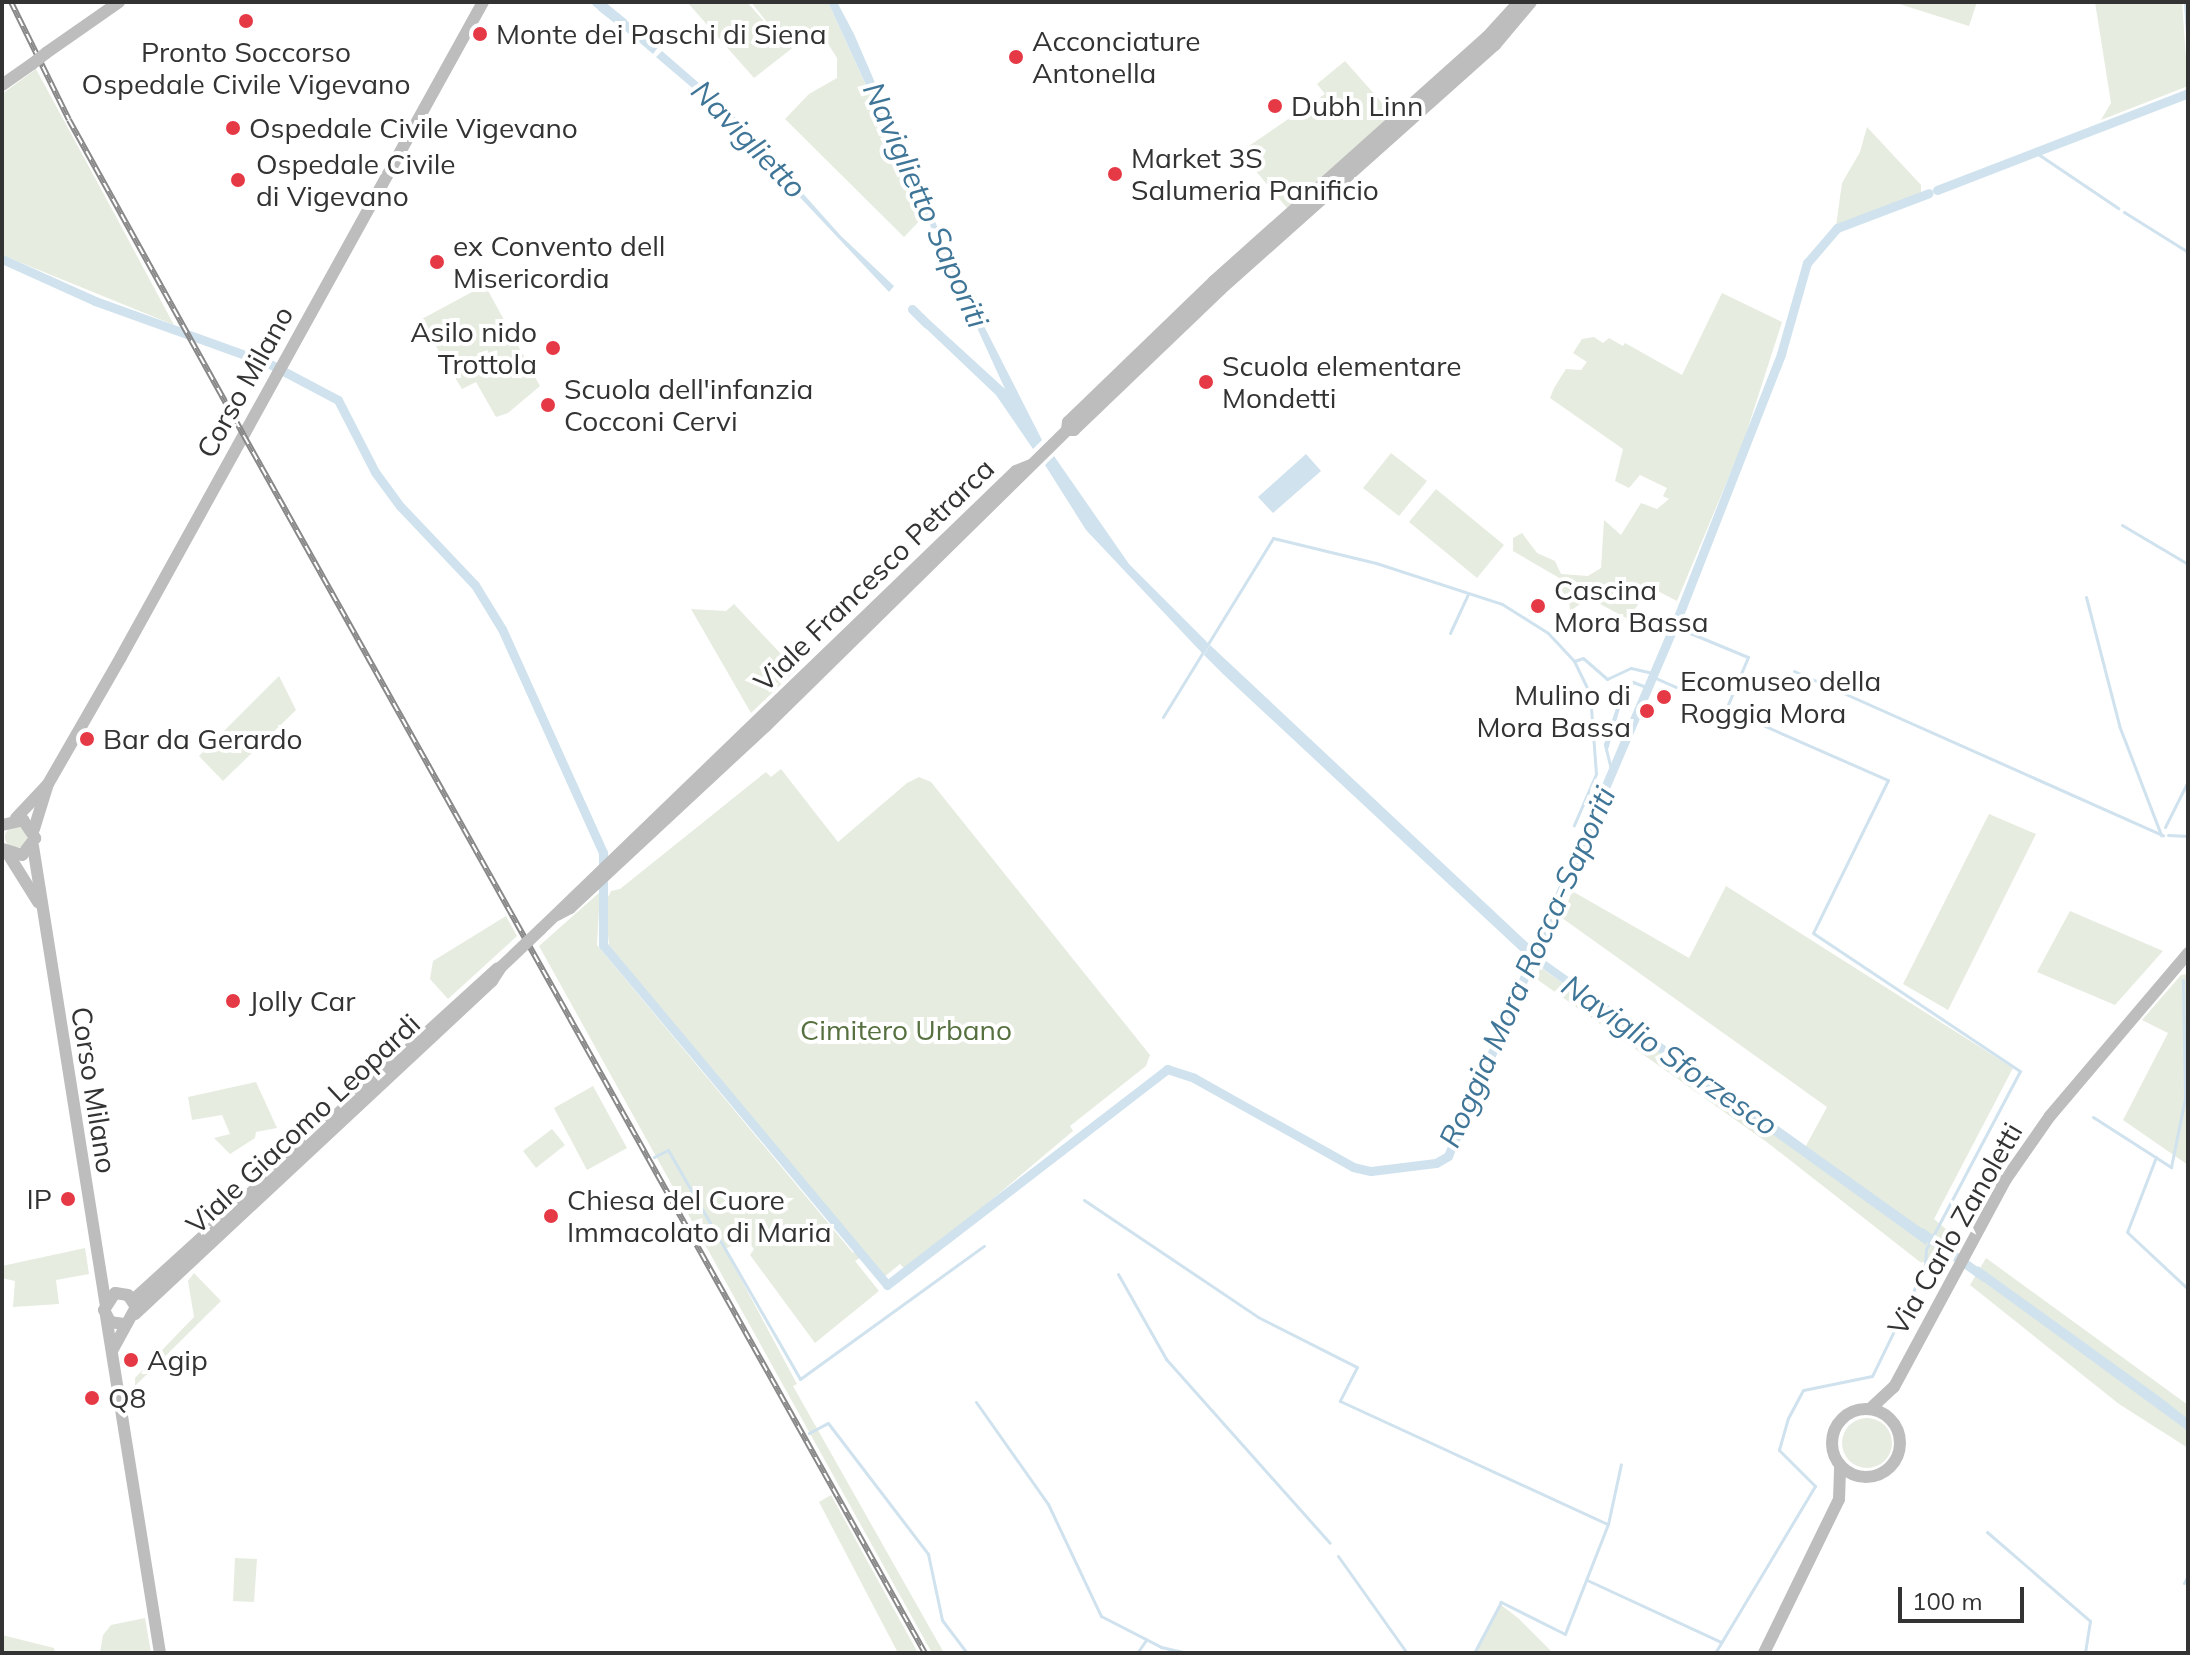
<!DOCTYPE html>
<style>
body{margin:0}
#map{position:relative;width:2190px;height:1655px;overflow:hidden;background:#fff;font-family:Mulish,sans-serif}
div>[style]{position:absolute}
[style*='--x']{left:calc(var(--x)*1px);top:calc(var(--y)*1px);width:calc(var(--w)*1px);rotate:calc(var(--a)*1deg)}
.green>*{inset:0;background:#e6ecdf}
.round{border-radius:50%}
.water>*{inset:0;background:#cfe2ee}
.stream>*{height:3px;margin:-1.5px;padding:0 1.5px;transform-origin:1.5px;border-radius:1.5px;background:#cfe2ee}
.canal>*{height:9px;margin:-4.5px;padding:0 4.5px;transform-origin:4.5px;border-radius:4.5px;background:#cfe2ee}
.secondary>*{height:12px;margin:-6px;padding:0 6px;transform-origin:6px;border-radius:6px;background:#bdbdbd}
.secondary>.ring{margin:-6px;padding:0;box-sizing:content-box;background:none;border:12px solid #bdbdbd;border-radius:50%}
.rail>*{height:6px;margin-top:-3px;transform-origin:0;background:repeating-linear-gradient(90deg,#fff 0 9px,#888 0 18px);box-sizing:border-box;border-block:2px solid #888}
.secondary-bridge>*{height:12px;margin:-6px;padding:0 6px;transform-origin:6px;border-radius:6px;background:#bdbdbd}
.dots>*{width:22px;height:22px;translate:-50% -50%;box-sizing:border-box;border:4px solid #fff;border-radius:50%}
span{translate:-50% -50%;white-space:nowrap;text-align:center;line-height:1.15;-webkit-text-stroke:8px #fff;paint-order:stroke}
.poi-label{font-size:28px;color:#333}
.left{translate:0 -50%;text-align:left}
.right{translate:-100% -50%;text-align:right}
.street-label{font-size:28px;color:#333}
.park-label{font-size:28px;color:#56703f}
.water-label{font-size:30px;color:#3f7597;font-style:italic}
.frame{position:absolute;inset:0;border:4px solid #333;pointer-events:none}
.scale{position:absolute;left:1898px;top:1587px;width:126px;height:36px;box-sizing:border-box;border:4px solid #333;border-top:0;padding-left:10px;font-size:24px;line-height:28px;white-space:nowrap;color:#333;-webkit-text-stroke:6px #fff;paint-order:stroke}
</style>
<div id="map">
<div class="green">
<i style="clip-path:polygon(747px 2px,785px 45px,751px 2px,828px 2px,925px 215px,904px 237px,785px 119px,809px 94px,837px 78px,837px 58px,818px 28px,754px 78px,688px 3px)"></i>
<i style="clip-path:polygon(1893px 2px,1977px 2px,1969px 26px)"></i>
<i style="clip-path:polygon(2095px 2px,2182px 2px,2188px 86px,2101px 120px,2111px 103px)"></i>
<i style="clip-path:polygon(1345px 61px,1392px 114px,1287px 208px,1240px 152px,1325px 94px,1317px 84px)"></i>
<i style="clip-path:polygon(36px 69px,114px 213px,174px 325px,2px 255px,2px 94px)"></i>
<i style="clip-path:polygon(1867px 127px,1921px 185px,1921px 193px,1836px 226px,1842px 183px,1860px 152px)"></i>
<i style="clip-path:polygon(485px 285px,540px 386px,508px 413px,496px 417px,476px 382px,462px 389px,420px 320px)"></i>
<i style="clip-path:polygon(1722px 293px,1782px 322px,1743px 443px,1677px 601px,1650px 587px,1628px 619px,1589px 598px,1570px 611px,1569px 598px,1559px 589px,1561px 579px,1513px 551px,1513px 538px,1522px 533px,1537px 553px,1555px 561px,1561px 574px,1588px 576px,1601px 568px,1604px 520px,1621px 535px,1641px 503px,1657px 509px,1669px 499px,1663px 496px,1667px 488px,1640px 475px,1629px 488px,1615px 481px,1623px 449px,1550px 398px,1554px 388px,1566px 369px,1581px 370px,1587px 362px,1573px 353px,1582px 339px,1594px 337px,1603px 343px,1609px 338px,1623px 346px,1625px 343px,1682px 375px)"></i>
<i style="clip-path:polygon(1391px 453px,1427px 481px,1399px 516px,1363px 488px)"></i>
<i style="clip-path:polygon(1436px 489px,1504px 545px,1477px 578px,1409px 522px)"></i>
<i style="clip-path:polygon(734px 604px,796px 670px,751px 713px,691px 609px,726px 611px)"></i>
<i style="clip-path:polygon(279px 676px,296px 710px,223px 781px,199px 756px)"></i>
<i style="clip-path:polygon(781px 769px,838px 842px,907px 783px,919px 777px,931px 782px,1150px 1055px,1146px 1066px,1070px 1126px,1073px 1131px,907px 1271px,900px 1264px,883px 1278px,864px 1255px,855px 1261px,879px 1291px,815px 1343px,750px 1255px,754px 1249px,746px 1239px,725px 1249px,797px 1384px,793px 1386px,944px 1653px,932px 1653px,539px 946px,600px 892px,597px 945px,853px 1253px,858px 1248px,609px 945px,605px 903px,611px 891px,620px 889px,766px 772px,771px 777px)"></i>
<i style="clip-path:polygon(1989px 814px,2036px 834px,1948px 1010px,1903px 984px)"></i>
<i class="round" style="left:5px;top:826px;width:22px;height:22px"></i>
<i style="clip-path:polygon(1726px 886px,2013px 1068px,1934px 1219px,1958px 1239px,1942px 1265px,1920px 1262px,1768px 1143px,1538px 980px,1540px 967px,1802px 1153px,1827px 1107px,1562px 918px,1572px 891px,1689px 958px)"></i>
<i style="clip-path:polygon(2070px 911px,2163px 951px,2115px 1005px,2037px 972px)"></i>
<i style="clip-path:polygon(506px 916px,517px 936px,448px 999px,430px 979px,433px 961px)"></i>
<i style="clip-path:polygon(2188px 974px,2188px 1165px,2123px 1120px,2168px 1033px,2142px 1020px,2181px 975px)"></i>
<i style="clip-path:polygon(256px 1082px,277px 1128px,256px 1132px,255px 1138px,230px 1154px,214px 1138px,230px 1134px,222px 1115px,192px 1120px,188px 1097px)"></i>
<i style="clip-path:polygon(593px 1086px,627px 1148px,587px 1170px,554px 1108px)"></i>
<i style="clip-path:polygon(552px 1129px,565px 1145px,536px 1168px,523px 1151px)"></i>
<i style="clip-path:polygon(85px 1248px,89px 1274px,56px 1280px,59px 1304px,13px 1307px,15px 1281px,2px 1278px,2px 1266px)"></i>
<i style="clip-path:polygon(1986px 1258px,2188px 1405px,2188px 1448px,2119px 1404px,1970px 1285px)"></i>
<i style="clip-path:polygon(194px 1273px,221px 1301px,135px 1386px,135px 1378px,194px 1317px,188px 1281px)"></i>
<i class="round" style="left:1842px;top:1418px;width:50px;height:50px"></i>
<i style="clip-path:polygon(831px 1495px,918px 1653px,898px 1653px,819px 1502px)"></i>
<i style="clip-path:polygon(235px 1558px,257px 1559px,254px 1602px,233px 1601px)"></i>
<i style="clip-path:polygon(1501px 1605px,1518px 1618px,1553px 1653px,1476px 1653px)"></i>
<i style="clip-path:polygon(145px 1618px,151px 1653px,100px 1653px,103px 1635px,111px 1625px)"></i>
<i style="clip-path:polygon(2px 1635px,54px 1648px,55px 1653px,2px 1653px)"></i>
</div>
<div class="water">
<i style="clip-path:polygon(605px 2px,627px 20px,621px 28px,598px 10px)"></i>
<i style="clip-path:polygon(828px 2px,837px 2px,854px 34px,959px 277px,1042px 440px,1033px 449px,996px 395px,917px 320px,923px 314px,1005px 389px)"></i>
<i style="clip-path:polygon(633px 24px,659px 46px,653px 54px,627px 32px)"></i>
<i style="clip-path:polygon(662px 51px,723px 104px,841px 236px,894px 286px,889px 292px,717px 109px,656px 57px)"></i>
<i style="clip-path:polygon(1306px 454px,1321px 471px,1273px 513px,1258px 497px)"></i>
<i style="clip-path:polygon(1054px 456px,1129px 564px,1208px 643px,1202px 653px,1086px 530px,1045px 465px)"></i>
<i style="clip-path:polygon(1210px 645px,1528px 943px,1533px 950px,1529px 959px,1224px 675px,1204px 655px)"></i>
<i style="clip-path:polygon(1539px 956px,1931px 1235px,1926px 1245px,1535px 963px)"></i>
<i class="round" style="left:1936px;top:1242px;width:18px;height:18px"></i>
<i style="clip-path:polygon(1978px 1266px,2160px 1397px,2188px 1419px,2188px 1431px,1973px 1274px)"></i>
</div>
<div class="stream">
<i style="--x:2185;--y:2;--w:48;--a:86.4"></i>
<i style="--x:2038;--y:154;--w:97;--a:34"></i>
<i style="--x:2124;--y:212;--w:75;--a:32"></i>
<i style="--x:2122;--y:525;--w:77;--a:30.6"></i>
<i style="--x:2086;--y:597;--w:135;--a:75.5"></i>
<i style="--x:2120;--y:728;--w:115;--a:69"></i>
<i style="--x:1673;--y:626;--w:81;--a:22.5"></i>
<i style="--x:1748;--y:657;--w:56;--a:112.9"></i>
<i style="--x:1726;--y:709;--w:177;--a:23.7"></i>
<i style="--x:1888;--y:780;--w:170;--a:116.1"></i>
<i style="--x:1813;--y:933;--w:249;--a:33.7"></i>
<i style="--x:2020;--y:1071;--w:201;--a:117.8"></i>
<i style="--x:1926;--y:1249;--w:18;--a:93"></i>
<i style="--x:1925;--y:1267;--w:121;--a:115.9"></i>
<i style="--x:1872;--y:1376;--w:70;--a:168.5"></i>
<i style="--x:1803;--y:1390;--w:32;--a:118"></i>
<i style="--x:1788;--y:1418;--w:33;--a:106"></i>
<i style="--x:1779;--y:1450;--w:51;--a:45"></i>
<i style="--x:1815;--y:1486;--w:195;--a:120.9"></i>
<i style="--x:1450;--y:633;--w:43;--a:-65.2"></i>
<i style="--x:1574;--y:661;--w:9;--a:-18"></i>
<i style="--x:1583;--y:658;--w:32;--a:41"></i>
<i style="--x:1607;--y:679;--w:26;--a:-25"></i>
<i style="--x:1631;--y:668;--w:22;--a:13"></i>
<i style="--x:1794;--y:671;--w:404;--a:24"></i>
<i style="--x:1651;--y:676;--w:27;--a:24"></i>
<i style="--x:1163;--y:717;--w:210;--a:-58.4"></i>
<i style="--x:1273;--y:538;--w:106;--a:13.6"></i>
<i style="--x:1376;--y:563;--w:133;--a:18"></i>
<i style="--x:1502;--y:604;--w:54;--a:32.2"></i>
<i style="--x:1548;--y:633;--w:38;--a:47"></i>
<i style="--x:1574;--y:661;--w:37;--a:64"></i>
<i style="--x:1590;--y:694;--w:80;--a:85.7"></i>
<i style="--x:1596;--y:774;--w:56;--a:113.3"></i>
<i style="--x:1605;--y:744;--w:50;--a:-71.2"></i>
<i style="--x:1606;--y:749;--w:54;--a:-73.9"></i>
<i style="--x:1611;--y:769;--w:25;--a:-104"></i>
<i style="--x:1605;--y:745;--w:55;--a:-71.9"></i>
<i style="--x:1622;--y:693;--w:16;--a:-45"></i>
<i style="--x:1633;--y:682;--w:14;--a:21"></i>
<i style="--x:2165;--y:827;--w:51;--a:-63.4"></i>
<i style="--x:2168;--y:835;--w:20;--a:3"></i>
<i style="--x:2093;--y:1117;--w:93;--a:32.7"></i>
<i style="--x:2171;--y:1167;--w:70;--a:-78.5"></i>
<i style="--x:2185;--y:1098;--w:118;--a:-91"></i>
<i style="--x:654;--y:1157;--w:16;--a:-27"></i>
<i style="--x:668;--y:1150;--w:264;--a:60"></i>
<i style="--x:800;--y:1379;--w:227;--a:-35.9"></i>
<i style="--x:2156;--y:1157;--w:80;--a:111.1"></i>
<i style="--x:2127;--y:1232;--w:83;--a:43.1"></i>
<i style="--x:1084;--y:1200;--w:210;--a:33.9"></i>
<i style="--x:1258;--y:1317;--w:111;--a:26.8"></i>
<i style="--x:1357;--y:1367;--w:38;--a:117"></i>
<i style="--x:1340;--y:1401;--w:295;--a:24.7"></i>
<i style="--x:1608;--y:1524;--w:118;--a:111.4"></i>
<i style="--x:1565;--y:1634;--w:72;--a:-153.4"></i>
<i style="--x:1501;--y:1602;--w:58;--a:117.9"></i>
<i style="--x:1118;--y:1274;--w:98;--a:60.5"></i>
<i style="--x:1166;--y:1359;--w:246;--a:48.3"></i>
<i style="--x:976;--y:1402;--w:125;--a:54.8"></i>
<i style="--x:1048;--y:1504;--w:124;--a:64.7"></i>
<i style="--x:1101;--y:1616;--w:68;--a:27.3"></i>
<i style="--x:1161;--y:1647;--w:28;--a:13"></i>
<i style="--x:809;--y:1433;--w:21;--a:-28"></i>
<i style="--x:828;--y:1423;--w:165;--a:52.6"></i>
<i style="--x:928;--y:1554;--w:67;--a:78"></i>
<i style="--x:942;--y:1620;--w:41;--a:52.9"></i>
<i style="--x:1608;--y:1524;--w:61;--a:-77.8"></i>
<i style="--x:1987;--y:1532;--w:136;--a:40.8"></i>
<i style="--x:2090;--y:1621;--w:32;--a:99"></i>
<i style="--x:1338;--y:1556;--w:119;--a:54.6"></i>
<i style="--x:1587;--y:1580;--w:148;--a:24.8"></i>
<i style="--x:2184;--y:1583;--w:8;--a:-60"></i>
<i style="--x:1137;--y:1653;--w:16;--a:-55"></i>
</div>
<div class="canal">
<i style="--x:596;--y:2;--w:53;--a:38.2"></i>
<i style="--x:1937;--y:190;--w:269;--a:-21.1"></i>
<i style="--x:2;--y:259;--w:102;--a:24.3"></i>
<i style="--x:95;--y:301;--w:186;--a:19.8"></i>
<i style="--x:270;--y:364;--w:77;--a:27.9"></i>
<i style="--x:338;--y:400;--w:81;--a:62.8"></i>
<i style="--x:375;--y:472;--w:42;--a:53.7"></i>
<i style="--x:400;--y:506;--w:109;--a:46.5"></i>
<i style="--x:475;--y:585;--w:52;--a:58.5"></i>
<i style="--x:502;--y:629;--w:246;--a:65.7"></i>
<i style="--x:603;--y:853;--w:92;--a:90"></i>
<i style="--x:603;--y:945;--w:443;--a:50.1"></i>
<i style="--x:887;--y:1285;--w:354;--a:-37.6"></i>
<i style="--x:1167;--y:1069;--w:28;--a:18"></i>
<i style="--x:1194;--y:1078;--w:182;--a:29.2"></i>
<i style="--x:1353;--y:1167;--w:18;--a:13"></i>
<i style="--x:1371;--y:1171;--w:65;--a:-7"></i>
<i style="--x:1436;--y:1163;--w:14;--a:-30"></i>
<i style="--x:1448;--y:1156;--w:597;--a:-66.91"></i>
<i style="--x:1682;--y:607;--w:272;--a:-68.6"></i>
<i style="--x:1781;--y:354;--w:95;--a:-74.1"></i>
<i style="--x:1807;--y:263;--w:46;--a:-49.4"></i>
<i style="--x:1837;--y:228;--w:98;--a:-20.8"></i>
<i style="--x:912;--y:309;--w:21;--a:45"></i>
<i style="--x:1921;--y:1232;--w:77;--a:35.5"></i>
</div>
<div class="secondary">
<i style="--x:46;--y:53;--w:89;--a:-34.9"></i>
<i style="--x:2;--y:85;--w:37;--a:-35"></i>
<i style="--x:1067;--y:430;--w:8;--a:-83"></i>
<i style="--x:1068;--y:422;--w:203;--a:-44"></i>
<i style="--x:1214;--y:281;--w:366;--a:-41.8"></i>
<i style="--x:1487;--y:37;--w:47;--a:-47.6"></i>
<i style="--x:16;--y:818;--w:47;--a:-46.7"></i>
<i style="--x:48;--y:784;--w:146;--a:-60.1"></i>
<i style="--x:121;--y:657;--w:748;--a:-61.07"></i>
<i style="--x:2;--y:825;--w:22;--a:-13"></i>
<i style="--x:23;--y:820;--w:22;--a:56"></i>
<i style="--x:35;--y:838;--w:21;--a:127"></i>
<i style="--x:22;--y:855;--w:21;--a:-163"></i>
<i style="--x:34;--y:829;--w:44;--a:-72.8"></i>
<i style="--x:33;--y:846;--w:463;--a:81"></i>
<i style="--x:8;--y:854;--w:57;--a:58"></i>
<i style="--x:557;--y:915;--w:15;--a:-28"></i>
<i style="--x:570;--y:908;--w:267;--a:-42.9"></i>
<i style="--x:766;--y:726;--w:422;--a:-44.5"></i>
<i style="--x:1067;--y:430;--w:7;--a:0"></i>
<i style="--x:1074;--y:430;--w:204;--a:-43.8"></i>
<i style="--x:1221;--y:289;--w:367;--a:-41.7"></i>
<i style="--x:1495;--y:45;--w:56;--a:-50.1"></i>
<i style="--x:541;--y:929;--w:660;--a:-43.96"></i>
<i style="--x:1016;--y:471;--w:16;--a:-22"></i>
<i style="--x:133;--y:1300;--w:493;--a:-42.3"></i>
<i style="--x:135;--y:1314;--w:488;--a:-43"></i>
<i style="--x:492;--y:981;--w:17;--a:-57"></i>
<i style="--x:106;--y:1316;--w:341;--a:80.9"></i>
<i style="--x:112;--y:1351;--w:50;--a:-61.4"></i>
<i style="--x:136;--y:1307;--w:14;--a:-124"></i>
<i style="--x:128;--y:1295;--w:13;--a:-171"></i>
<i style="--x:115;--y:1293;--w:20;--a:123"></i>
<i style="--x:104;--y:1310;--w:13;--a:63"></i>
<i style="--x:110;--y:1322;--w:14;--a:8"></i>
<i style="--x:1870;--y:1409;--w:33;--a:-43"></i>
<i style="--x:1894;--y:1387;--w:236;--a:-61.7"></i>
<i style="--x:2006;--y:1179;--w:77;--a:-55.1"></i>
<i style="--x:2050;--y:1116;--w:214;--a:-49.7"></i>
<i class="ring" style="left:1832px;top:1409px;width:56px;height:56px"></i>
<i style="--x:1764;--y:1653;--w:171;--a:-64"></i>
<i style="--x:1839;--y:1499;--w:34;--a:-88"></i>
</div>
<div class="rail">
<i style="--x:11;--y:2;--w:131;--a:63.8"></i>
<i style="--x:69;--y:120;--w:361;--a:61"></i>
<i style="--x:244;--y:436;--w:1395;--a:60.77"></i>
</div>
<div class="secondary-bridge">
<i style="--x:32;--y:64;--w:18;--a:-38"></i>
<i style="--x:501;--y:967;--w:55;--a:-43.5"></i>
</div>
<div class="dots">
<i style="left:246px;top:21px;background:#e63946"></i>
<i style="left:480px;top:34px;background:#e63946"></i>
<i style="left:1016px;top:57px;background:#e63946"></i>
<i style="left:1275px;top:106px;background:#e63946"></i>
<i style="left:233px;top:128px;background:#e63946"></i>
<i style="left:1115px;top:174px;background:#e63946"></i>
<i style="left:238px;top:180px;background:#e63946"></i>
<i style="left:437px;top:262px;background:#e63946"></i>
<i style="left:553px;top:348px;background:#e63946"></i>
<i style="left:1206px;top:382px;background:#e63946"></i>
<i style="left:548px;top:405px;background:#e63946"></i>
<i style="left:1538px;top:606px;background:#e63946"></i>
<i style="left:1664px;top:697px;background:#e63946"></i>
<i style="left:1647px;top:711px;background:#e63946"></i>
<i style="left:87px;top:739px;background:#e63946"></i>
<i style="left:233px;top:1001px;background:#e63946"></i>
<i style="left:68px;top:1199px;background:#e63946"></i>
<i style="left:551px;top:1216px;background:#e63946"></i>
<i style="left:131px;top:1360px;background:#e63946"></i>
<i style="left:92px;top:1398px;background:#e63946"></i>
</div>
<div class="poi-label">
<span class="left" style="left:496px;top:34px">Monte dei Paschi di Siena</span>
<span class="left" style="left:1032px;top:57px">Acconciature<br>Antonella</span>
<span style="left:246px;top:68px">Pronto Soccorso<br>Ospedale Civile Vigevano</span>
<span class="left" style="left:1291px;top:106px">Dubh Linn</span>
<span class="left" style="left:249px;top:128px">Ospedale Civile Vigevano</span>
<span class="left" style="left:1131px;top:174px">Market 3S<br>Salumeria Panificio</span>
<span class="left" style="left:256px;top:180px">Ospedale Civile<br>di Vigevano</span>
<span class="left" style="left:453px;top:262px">ex Convento dell<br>Misericordia</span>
<span class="right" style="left:537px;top:348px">Asilo nido<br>Trottola</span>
<span class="left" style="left:1222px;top:382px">Scuola elementare<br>Mondetti</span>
<span class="left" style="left:564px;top:405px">Scuola dell'infanzia<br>Cocconi Cervi</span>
<span class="left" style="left:1554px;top:606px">Cascina<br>Mora Bassa</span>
<span class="left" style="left:1680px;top:697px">Ecomuseo della<br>Roggia Mora</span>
<span class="right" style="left:1631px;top:711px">Mulino di<br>Mora Bassa</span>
<span class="left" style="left:103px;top:739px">Bar da Gerardo</span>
<span class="left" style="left:249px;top:1001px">Jolly Car</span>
<span class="right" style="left:52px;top:1199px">IP</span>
<span class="left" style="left:567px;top:1216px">Chiesa del Cuore<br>Immacolato di Maria</span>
<span class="left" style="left:147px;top:1360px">Agip</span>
<span class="left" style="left:108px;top:1398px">Q8</span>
</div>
<div class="street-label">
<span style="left:245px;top:382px;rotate:-61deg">Corso Milano</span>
<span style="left:874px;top:575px;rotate:-44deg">Viale Francesco Petrarca</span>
<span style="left:94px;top:1090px;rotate:81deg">Corso Milano</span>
<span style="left:303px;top:1124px;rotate:-43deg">Viale Giacomo Leopardi</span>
<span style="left:1955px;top:1229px;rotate:-60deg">Via Carlo Zanoletti</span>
</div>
<div class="park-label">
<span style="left:906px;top:1030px">Cimitero Urbano</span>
</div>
<div class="water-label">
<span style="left:749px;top:139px;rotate:46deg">Naviglietto</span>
<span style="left:926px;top:205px;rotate:66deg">Naviglietto Saporiti</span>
<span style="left:1527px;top:967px;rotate:-66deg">Roggia Mora Rocca-Saporiti</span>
<span style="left:1670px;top:1055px;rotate:35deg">Naviglio Sforzesco</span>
</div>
<div class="frame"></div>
<div class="scale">100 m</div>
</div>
